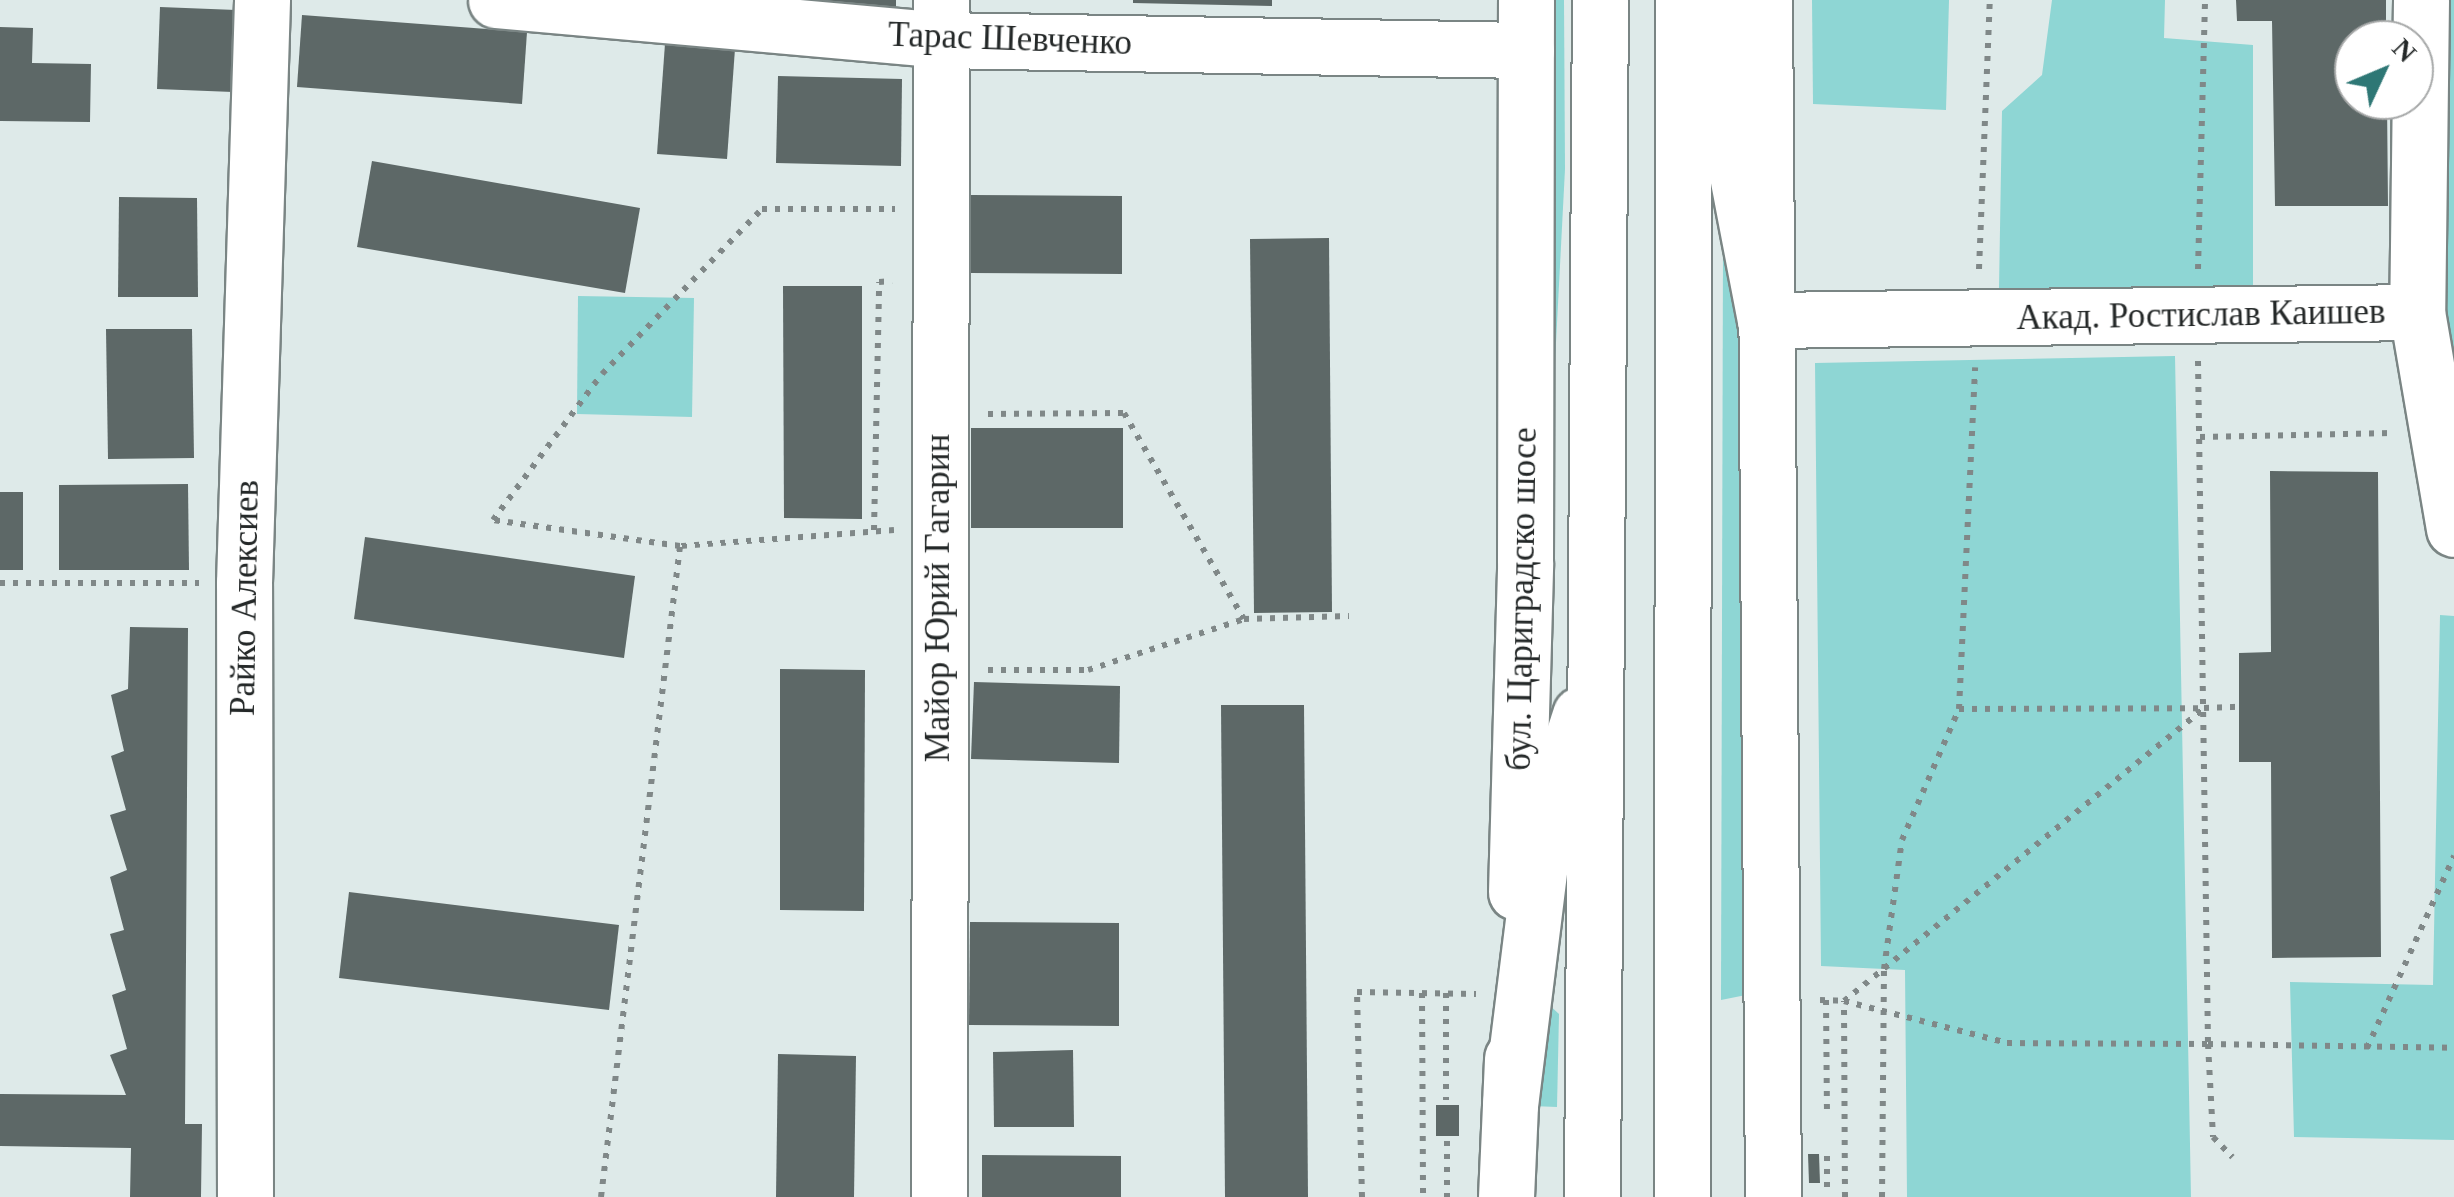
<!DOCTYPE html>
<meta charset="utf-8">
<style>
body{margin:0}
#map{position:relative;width:2454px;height:1197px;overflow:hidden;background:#deeae9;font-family:"Times New Roman",serif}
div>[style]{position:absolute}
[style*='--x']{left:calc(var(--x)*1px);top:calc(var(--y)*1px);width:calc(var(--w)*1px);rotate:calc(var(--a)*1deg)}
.green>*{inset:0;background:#8ed6d4}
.building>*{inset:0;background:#5d6867}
.path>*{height:6px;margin-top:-3px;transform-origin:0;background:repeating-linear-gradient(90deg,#808888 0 5px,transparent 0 13px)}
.roads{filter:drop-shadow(2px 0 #7a8584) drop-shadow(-2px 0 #7a8584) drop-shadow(0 2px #7a8584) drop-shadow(0 -2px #7a8584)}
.minor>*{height:55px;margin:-27.5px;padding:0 27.5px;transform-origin:27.5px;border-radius:27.5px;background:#fff}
.highway>*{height:55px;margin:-27.5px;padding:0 27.5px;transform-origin:27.5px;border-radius:27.5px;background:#fff}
span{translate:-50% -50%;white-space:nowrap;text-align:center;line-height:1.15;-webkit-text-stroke:10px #fff;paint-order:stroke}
.street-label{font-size:35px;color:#242828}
.north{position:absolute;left:2334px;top:20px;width:100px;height:100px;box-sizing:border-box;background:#fff;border:2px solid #a7a9a9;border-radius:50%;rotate:46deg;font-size:28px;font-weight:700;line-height:40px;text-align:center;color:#242828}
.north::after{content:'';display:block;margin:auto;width:35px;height:45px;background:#2e7775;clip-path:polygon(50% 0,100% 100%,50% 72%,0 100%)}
</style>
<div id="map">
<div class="green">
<i style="clip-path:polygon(1546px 0,1564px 0,1565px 169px,1547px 516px)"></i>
<i style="clip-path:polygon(1812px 0,1949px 0,1946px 110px,1813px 104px)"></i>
<i style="clip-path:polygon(2052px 0,2165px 0,2164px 38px,2253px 45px,2253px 290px,1999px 288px,2002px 111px,2042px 75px)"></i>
<i style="clip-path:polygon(2437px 0,2454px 0,2454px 426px,2433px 300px)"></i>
<i style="clip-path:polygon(1723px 244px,1740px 278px,1746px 995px,1721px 1000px)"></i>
<i style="clip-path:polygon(578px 296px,694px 298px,692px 417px,577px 414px)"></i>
<i style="clip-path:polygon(2175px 356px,2191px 1197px,1907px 1197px,1905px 970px,1821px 966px,1815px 363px)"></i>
<i style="clip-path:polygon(2440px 615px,2454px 616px,2454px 1140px,2294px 1137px,2290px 982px,2433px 985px)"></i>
<i style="clip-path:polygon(1548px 1004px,1559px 1014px,1557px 1107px,1532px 1106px)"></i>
</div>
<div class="building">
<i style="clip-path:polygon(618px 0,896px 0,896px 7px,618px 4px)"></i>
<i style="clip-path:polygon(1133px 0,1272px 0,1272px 6px,1133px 3px)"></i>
<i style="clip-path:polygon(2236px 0,2386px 0,2386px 40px,2354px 40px,2354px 100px,2387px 100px,2388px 206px,2275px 206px,2272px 21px,2237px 21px)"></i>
<i style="clip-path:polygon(160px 7px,236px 10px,233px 92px,157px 89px)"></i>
<i style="clip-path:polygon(302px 15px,527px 32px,522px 104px,297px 87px)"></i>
<i style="clip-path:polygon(0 27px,33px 28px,32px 63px,91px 64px,90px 122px,0 121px)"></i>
<i style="clip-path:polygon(666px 30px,736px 35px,727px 159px,657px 154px)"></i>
<i style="clip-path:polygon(778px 76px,902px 79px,901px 166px,776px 163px)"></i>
<i style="clip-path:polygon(372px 161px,640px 208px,625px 293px,357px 247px)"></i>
<i style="clip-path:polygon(971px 195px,1122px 196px,1122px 274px,970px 273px)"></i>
<i style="clip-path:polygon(119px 197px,197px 198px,198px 297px,118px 297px)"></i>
<i style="clip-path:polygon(1329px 238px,1332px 612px,1254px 613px,1250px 239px)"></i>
<i style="clip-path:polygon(783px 286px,862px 286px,862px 519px,784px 518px)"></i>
<i style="clip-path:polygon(106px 329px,192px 329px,194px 458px,108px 459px)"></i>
<i style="clip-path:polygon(971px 428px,1123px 428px,1123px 528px,971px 528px)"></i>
<i style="clip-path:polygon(2270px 471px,2378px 472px,2381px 957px,2272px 958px,2271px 762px,2239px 762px,2239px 653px,2271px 652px)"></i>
<i style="clip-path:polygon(188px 484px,189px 570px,59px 570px,59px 485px)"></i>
<i style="clip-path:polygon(0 492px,23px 492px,23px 570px,0 570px)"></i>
<i style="clip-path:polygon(365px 537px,635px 576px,624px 658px,354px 619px)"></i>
<i style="clip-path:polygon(130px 627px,188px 628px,185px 1124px,202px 1124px,201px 1197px,130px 1197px,131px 1148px,0 1146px,0 1094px,126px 1095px,110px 1055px,127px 1049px,112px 995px,126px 990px,110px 934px,124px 930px,110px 877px,127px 870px,110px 815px,126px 810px,111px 756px,124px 751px,111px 695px,128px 689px)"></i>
<i style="clip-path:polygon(780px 669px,865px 670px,864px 911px,780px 910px)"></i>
<i style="clip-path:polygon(974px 682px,1120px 686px,1119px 763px,971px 759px)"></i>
<i style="clip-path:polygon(1221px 705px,1304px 705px,1308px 1197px,1225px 1197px)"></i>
<i style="clip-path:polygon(349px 892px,619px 925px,609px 1010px,339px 978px)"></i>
<i style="clip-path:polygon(970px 922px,1119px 923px,1119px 1026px,969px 1025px)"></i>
<i style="clip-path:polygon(1073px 1050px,1074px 1127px,994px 1127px,993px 1052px)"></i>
<i style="clip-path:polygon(778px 1054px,856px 1056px,854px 1197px,776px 1197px)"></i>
<i style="clip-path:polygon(1436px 1105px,1459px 1105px,1459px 1136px,1436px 1136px)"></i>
<i style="clip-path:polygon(1808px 1154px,1819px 1154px,1820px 1183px,1809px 1183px)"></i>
<i style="clip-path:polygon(982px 1155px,1121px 1156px,1121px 1197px,982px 1197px)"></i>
</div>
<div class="path">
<i style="--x:1979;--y:269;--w:269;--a:-87.7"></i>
<i style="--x:2198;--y:269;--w:269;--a:-88.5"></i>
<i style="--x:2198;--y:361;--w:683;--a:89.16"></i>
<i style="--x:2208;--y:1044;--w:246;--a:0.9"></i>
<i style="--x:988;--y:414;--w:136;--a:-0.4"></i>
<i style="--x:1124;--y:413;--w:238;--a:59.8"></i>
<i style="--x:2200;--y:437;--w:192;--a:-1.2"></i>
<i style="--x:874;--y:530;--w:248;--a:-88.8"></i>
<i style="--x:879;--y:282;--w:13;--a:-4"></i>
<i style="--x:894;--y:530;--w:215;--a:175.7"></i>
<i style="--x:680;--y:546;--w:189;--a:-172.1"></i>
<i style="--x:493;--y:520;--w:182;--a:-53.3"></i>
<i style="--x:602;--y:374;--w:230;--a:-45.9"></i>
<i style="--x:762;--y:209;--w:133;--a:0"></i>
<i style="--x:0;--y:583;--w:199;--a:0"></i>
<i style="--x:988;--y:670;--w:100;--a:0"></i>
<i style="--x:1088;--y:670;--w:164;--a:-18.1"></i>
<i style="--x:1244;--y:619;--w:105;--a:-1.6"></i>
<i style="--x:1959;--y:709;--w:243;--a:-0.2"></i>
<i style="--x:1422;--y:993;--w:204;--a:89.7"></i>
<i style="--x:1446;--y:993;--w:107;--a:90"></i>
<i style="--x:1820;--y:1000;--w:24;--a:2"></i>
<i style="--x:1844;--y:1001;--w:464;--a:-39.1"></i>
<i style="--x:2204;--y:708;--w:35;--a:-2"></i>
<i style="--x:1826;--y:1000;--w:112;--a:89.5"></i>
<i style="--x:2367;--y:1048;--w:211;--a:-65.6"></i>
<i style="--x:1447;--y:1141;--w:56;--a:90"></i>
<i style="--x:1827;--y:1187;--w:39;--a:-90"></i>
<i style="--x:601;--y:1197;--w:656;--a:-83.08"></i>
<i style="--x:1362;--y:1197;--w:205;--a:-91.4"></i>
<i style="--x:1357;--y:992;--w:119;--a:1"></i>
<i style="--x:1845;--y:1197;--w:196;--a:-90.3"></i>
<i style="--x:1844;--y:1001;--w:168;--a:14.4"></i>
<i style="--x:2007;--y:1043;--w:201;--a:0.3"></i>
<i style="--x:2208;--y:1044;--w:93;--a:86.9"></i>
<i style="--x:2213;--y:1137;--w:28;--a:46"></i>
<i style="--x:1882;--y:1197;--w:228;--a:-89.5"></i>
<i style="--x:1884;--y:969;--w:130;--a:-82.1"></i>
<i style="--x:1902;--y:840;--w:143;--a:-66.5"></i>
<i style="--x:1959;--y:709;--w:342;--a:-87.3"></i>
</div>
<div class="roads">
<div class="minor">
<i style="--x:496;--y:0;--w:446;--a:5.1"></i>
<i style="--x:940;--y:40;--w:586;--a:0.98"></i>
<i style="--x:1764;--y:0;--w:1197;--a:89.57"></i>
<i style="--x:2421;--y:0;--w:312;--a:90.7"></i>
<i style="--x:2417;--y:312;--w:220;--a:80.3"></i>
<i style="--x:1765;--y:320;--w:652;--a:-0.7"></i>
<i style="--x:1516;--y:892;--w:330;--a:-88.4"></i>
<i style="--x:1525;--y:562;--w:562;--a:-89.9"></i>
<i style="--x:245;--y:1197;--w:614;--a:-90.09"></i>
<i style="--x:244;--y:583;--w:583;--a:-88.23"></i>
<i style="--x:939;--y:1197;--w:1197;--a:-89.9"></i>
<i style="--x:1506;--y:1197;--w:139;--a:-87.5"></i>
</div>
<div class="highway">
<i style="--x:1727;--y:0;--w:123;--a:90"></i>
<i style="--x:1727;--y:123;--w:201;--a:79.1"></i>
<i style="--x:1510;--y:1105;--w:285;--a:-82.9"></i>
<i style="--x:1545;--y:822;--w:113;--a:-71.9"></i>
<i style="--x:1592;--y:1197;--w:1197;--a:-89.62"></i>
<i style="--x:1682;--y:1197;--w:1197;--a:-89.95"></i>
</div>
</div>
<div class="street-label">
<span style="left:1010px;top:39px;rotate:2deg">Тарас Шевченко</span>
<span style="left:2201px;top:315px;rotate:-1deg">Акад. Ростислав Каишев</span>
<span style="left:245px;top:598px;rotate:-89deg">Райко Алексиев</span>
<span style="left:938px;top:598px;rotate:-90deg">Майор Юрий Гагарин</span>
<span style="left:1522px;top:599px;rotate:-89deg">бул. Цариградско шосе</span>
</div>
<div class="north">N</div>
</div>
